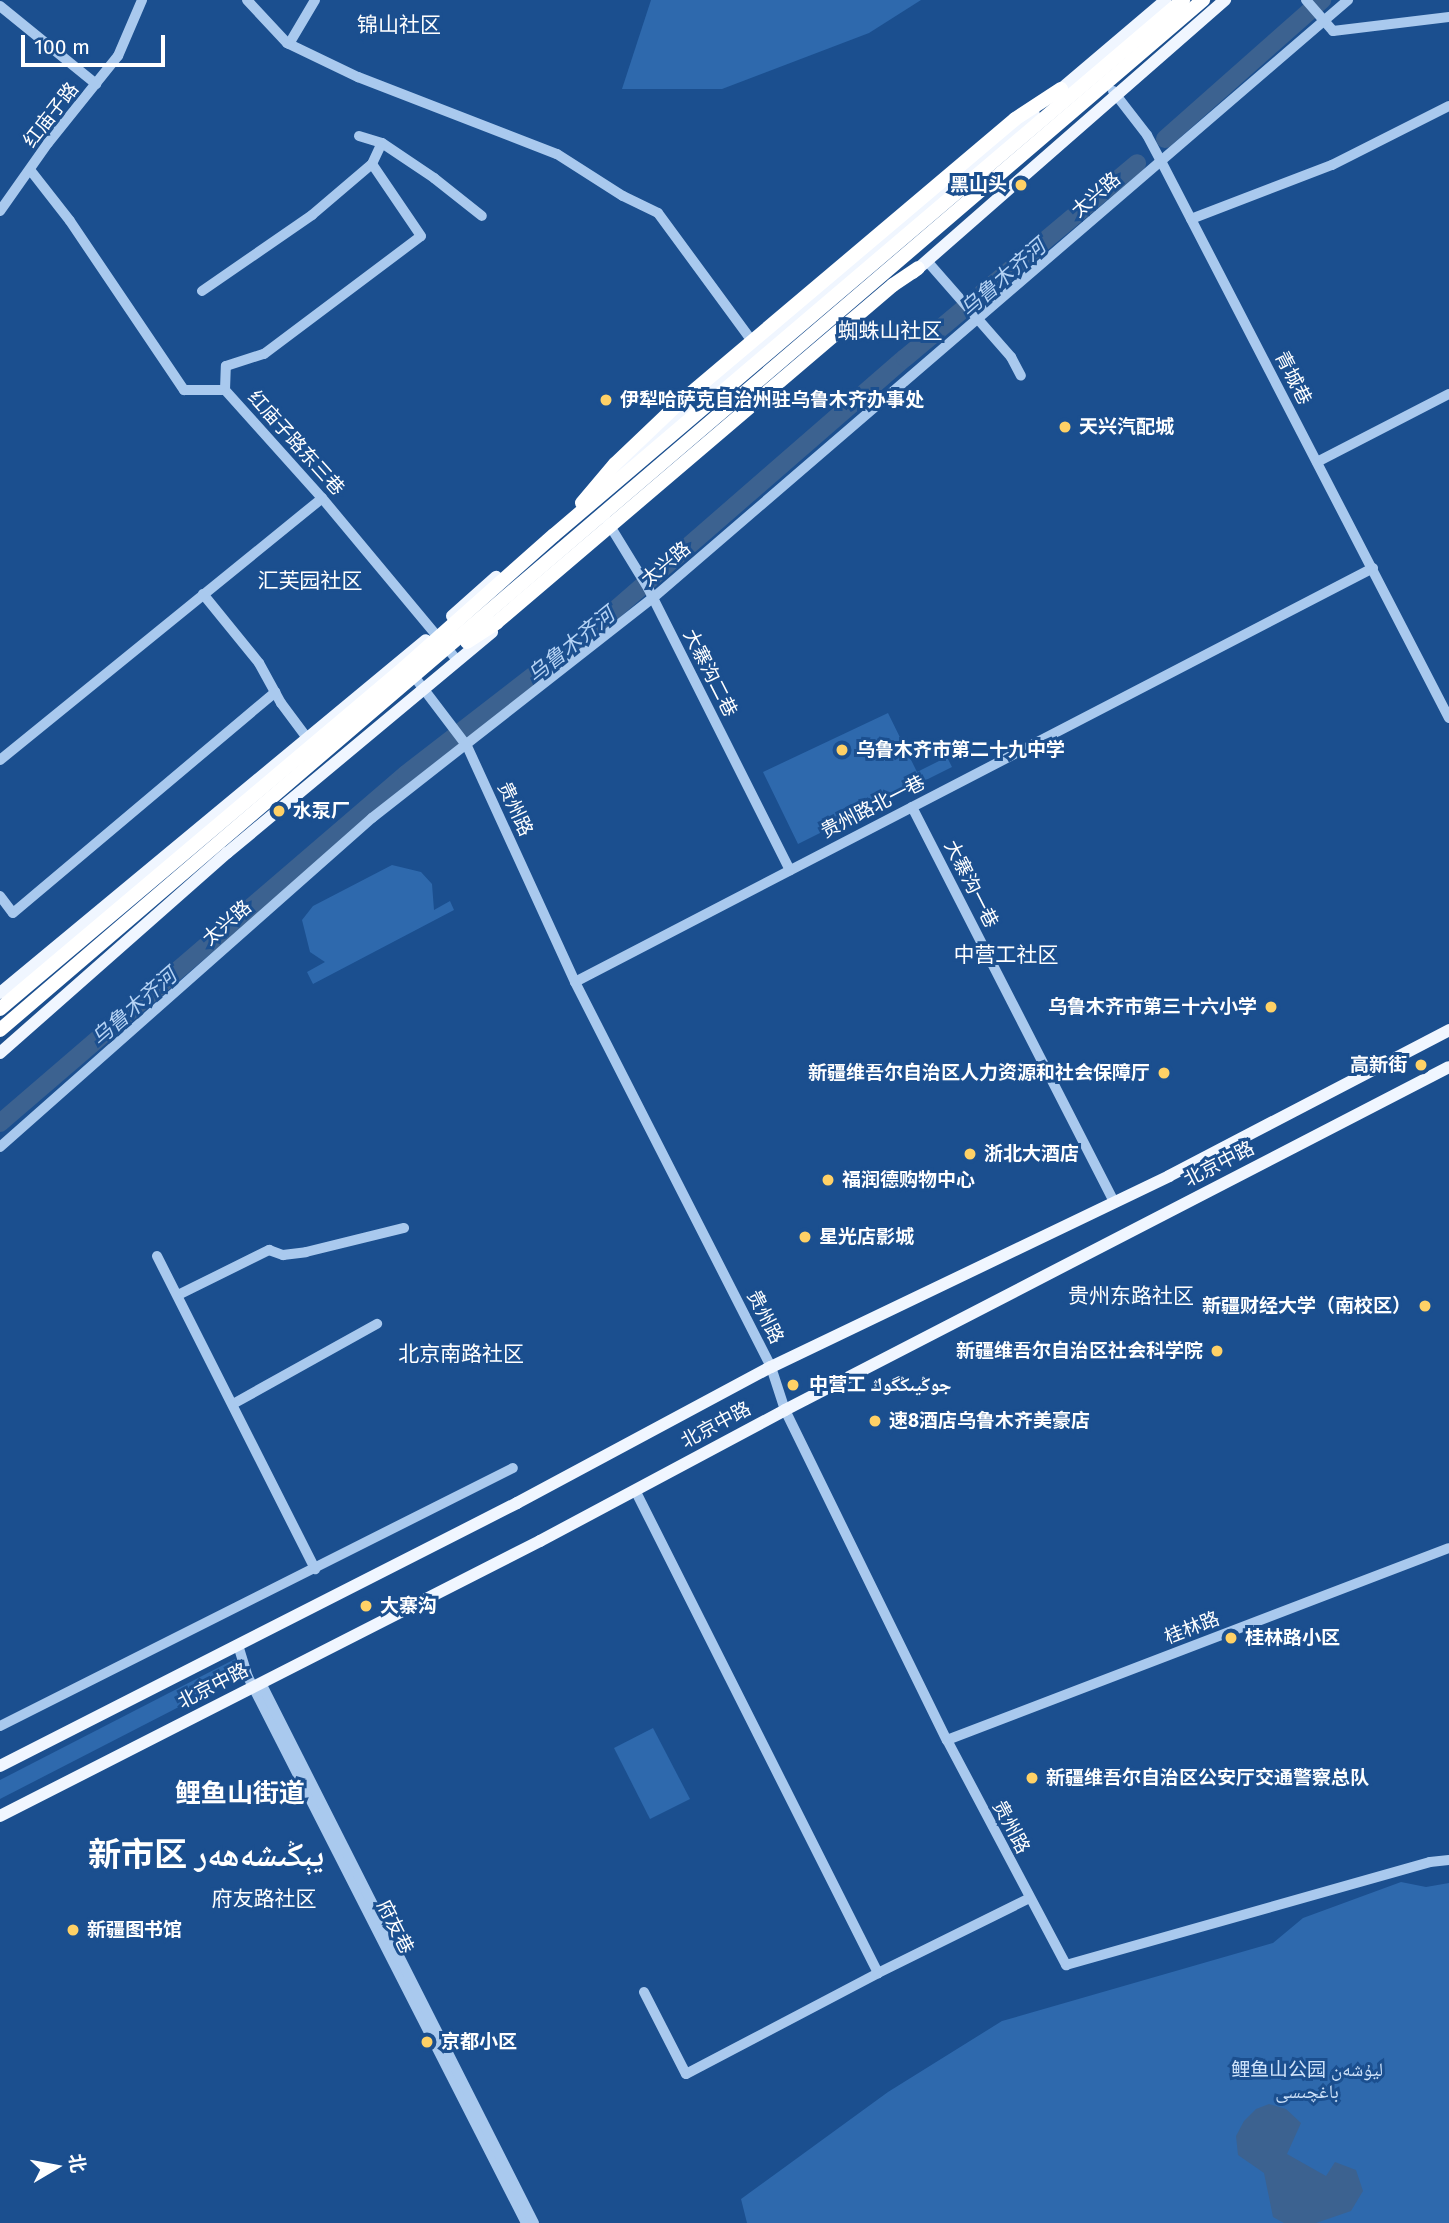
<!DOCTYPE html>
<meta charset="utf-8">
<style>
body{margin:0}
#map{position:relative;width:1449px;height:2223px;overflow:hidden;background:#1b4f8f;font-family:"Fira Sans","Noto Naskh Arabic","Noto Sans SC",sans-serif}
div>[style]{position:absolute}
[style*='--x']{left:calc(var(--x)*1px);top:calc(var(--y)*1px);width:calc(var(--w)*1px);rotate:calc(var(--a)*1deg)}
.green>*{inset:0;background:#2e69ad}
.water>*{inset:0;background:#3c6290}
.river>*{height:18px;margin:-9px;padding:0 9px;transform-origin:9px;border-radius:9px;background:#3c6290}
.minor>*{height:10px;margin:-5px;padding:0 5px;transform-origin:5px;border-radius:5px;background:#a9c9ee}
.major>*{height:12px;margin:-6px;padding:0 6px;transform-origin:6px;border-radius:6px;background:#f0f6ff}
.highway>*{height:14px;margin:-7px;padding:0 7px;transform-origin:7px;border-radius:7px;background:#fff}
.highway-bridge>*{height:14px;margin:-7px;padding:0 7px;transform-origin:7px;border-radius:7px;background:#fff}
.dots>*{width:19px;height:19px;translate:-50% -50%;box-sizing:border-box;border:4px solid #1b4f8f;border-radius:50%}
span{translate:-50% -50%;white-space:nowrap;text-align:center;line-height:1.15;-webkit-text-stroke:6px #1b4f8f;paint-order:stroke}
.street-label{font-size:19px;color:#fff}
.poi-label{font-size:19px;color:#fff;font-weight:700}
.right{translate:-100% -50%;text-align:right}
.left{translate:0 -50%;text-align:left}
.park-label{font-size:19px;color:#cfe3fa}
.neighbourhood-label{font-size:21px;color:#fff}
.water-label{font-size:21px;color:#b5d3f5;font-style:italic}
.district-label{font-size:26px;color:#fff;font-weight:700}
.town-label{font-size:33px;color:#fff;font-weight:700}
.north{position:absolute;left:21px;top:2132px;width:70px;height:70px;-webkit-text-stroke:5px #1b4f8f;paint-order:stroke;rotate:80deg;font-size:19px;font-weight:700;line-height:28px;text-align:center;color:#fff}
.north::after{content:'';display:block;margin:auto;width:24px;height:32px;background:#fff;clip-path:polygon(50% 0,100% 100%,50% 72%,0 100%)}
.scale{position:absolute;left:21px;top:35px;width:144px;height:32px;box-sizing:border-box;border:4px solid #fff;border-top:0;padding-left:9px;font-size:21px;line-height:24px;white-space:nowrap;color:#fff;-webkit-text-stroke:5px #1b4f8f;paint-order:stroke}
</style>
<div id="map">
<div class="green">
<i style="clip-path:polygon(651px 0,921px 0,869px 33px,722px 89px,622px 89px)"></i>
<i style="clip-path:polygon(888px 713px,917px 772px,947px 757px,952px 767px,798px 844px,763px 772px)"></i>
<i style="clip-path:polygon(392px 865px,421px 872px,432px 884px,434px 910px,450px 901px,454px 910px,313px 984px,307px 972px,325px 962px,310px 952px,302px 920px,313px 906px)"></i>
<i style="clip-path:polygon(235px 1659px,243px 1674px,0 1799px,0 1780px)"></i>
<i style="clip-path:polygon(653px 1728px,690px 1799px,650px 1819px,614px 1748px)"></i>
<i style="clip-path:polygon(1401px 1882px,1426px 1887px,1449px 1883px,1449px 2223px,747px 2223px,741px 2199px,888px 2092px,1002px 2021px,1273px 1943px,1303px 1918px)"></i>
</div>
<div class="water">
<i style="clip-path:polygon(1269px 2104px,1286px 2109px,1301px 2123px,1287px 2154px,1326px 2176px,1335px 2162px,1356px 2170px,1363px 2191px,1351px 2211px,1316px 2223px,1284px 2223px,1273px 2217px,1264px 2173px,1238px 2155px,1236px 2136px,1244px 2121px,1256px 2109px)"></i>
</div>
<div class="river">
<i style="--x:1165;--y:139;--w:210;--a:-41.5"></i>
<i style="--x:0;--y:1123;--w:535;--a:-40.68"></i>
<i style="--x:406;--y:774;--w:227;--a:-37.7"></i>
<i style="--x:586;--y:635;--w:422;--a:-41"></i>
<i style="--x:905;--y:358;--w:303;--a:-40"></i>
</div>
<div class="minor">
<i style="--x:247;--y:0;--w:59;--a:47.1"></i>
<i style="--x:287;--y:43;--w:79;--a:25.6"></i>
<i style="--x:358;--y:77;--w:213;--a:21.2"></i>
<i style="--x:557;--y:154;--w:78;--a:32.5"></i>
<i style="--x:623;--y:196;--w:39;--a:26"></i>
<i style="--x:658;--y:213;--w:164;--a:53.7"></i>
<i style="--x:1306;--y:0;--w:41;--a:48.9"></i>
<i style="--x:1333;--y:31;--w:117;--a:-6.9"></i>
<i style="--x:0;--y:6;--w:124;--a:39.1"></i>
<i style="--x:289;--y:44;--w:51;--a:-59.4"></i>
<i style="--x:1113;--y:91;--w:56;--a:52.3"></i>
<i style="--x:1147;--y:135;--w:30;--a:62"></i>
<i style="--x:1161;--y:161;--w:627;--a:62.66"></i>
<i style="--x:359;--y:136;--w:24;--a:17"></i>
<i style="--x:382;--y:143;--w:63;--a:33.9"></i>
<i style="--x:434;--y:178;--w:61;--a:38.4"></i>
<i style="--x:31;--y:171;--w:63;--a:52"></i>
<i style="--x:70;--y:221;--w:204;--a:56"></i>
<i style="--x:184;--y:390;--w:41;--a:0"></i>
<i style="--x:225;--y:390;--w:145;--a:48.1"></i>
<i style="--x:322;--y:498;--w:212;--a:50.2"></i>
<i style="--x:0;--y:211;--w:83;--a:-54.8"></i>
<i style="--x:48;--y:143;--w:112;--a:-51.2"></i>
<i style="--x:118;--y:56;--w:61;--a:-66.8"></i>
<i style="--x:1191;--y:219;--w:151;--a:-21"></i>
<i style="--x:1332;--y:165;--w:131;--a:-26.8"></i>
<i style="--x:927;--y:261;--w:128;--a:48.8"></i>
<i style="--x:1011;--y:357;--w:21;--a:62"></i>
<i style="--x:202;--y:291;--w:134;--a:-34.6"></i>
<i style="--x:312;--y:215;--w:79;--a:-40.4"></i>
<i style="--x:372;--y:164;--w:23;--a:-65"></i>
<i style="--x:225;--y:390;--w:24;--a:-88"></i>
<i style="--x:226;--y:366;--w:40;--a:-18"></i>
<i style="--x:264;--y:354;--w:196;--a:-36.9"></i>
<i style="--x:421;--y:236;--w:87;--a:-124.2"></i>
<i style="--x:1317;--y:462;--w:148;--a:-27.3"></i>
<i style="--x:607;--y:521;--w:79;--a:58.5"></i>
<i style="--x:648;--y:588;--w:316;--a:63.3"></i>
<i style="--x:203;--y:594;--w:89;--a:50.9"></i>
<i style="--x:259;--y:663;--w:46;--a:61.2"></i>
<i style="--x:281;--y:703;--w:44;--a:53.4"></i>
<i style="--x:410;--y:671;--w:94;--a:52.8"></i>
<i style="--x:467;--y:746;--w:260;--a:65.4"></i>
<i style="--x:575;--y:982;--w:432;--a:63"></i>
<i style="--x:771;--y:1367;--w:45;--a:72"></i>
<i style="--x:785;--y:1410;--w:368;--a:63.9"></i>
<i style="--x:947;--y:1740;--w:255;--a:62.1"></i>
<i style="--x:1066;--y:1965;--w:378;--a:-15.8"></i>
<i style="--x:1430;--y:1862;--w:19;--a:-6"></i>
<i style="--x:0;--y:760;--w:415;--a:-39.1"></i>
<i style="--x:912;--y:807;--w:444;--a:62.9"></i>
<i style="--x:0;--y:896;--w:21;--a:53"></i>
<i style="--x:13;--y:913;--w:343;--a:-40.1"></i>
<i style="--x:575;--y:982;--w:899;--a:-27.42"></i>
<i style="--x:0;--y:1147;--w:497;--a:-41.5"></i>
<i style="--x:372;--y:818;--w:357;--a:-38.1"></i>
<i style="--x:653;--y:598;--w:917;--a:-40.71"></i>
<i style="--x:157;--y:1256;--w:351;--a:63.2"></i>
<i style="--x:178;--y:1295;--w:102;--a:-26.3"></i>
<i style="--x:269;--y:1250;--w:15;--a:20"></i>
<i style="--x:283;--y:1255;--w:23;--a:-7"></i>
<i style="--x:306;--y:1252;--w:101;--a:-13.8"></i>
<i style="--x:233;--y:1404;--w:165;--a:-29.1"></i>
<i style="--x:635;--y:1490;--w:541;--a:63.29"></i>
<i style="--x:238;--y:1645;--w:34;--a:73"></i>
<i style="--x:248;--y:1677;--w:613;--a:63.02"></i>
<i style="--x:261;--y:1683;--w:605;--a:63.18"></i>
<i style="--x:0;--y:1726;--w:574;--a:-26.7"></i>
<i style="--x:947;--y:1740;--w:537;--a:-20.93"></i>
<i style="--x:644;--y:1992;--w:92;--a:62.9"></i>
<i style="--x:686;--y:2074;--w:217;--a:-27.7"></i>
<i style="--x:878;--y:1973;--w:169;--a:-26.3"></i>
</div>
<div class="major">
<i style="--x:1055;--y:94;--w:145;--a:-40.3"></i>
<i style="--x:913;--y:273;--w:415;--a:-41.2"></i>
<i style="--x:616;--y:474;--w:104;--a:-43.1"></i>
<i style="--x:692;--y:403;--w:448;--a:-40.3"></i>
<i style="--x:452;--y:616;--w:59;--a:-41.6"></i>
<i style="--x:0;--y:993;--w:553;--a:-39.65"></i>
<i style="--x:0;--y:1053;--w:303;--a:-41.4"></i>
<i style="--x:227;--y:853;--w:345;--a:-39.8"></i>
<i style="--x:0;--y:1766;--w:580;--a:-26.96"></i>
<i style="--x:517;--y:1503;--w:288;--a:-28.2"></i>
<i style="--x:771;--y:1367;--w:441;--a:-25.6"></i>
<i style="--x:1169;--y:1176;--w:316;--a:-27.5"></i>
<i style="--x:0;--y:1816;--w:606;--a:-26.99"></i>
<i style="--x:540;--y:1541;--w:278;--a:-28.1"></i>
<i style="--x:785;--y:1410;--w:747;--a:-27.32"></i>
</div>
<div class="highway">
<i style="--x:1015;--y:119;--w:55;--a:-33.1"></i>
<i style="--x:893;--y:285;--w:30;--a:-34"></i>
</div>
<div class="highway-bridge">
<i style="--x:582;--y:503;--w:51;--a:-49.8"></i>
<i style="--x:615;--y:464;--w:87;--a:-43.6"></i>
<i style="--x:678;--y:404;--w:441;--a:-40.2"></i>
<i style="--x:467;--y:642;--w:35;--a:-33"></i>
<i style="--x:496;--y:623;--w:521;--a:-40.41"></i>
<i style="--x:0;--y:1009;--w:529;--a:-40.17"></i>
<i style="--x:404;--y:668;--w:200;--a:-41.6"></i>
<i style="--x:554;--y:535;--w:826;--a:-40.38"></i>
<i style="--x:0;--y:1030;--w:1584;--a:-40.57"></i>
</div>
<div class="dots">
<i style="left:1021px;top:185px;background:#ffd166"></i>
<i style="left:606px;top:400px;background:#ffd166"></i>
<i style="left:1065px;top:427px;background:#ffd166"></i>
<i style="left:842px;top:750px;background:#ffd166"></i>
<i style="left:279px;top:811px;background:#ffd166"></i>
<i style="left:1271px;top:1007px;background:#ffd166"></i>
<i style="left:1421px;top:1065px;background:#ffd166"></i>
<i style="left:1164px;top:1073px;background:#ffd166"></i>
<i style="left:970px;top:1154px;background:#ffd166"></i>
<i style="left:828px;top:1180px;background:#ffd166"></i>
<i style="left:805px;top:1237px;background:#ffd166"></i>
<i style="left:1425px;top:1306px;background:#ffd166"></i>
<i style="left:1217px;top:1351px;background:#ffd166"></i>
<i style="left:793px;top:1385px;background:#ffd166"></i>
<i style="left:875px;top:1421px;background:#ffd166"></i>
<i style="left:366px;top:1606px;background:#ffd166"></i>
<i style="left:1231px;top:1638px;background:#ffd166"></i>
<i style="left:1032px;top:1778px;background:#ffd166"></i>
<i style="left:73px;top:1930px;background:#ffd166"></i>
<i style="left:427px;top:2042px;background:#ffd166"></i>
</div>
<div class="street-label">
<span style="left:51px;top:115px;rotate:-52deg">红庙子路</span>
<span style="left:1096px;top:195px;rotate:-41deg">太兴路</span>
<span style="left:1293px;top:378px;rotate:63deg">青城巷</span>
<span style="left:296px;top:443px;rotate:48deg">红庙子路东三巷</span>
<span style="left:666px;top:564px;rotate:-40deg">太兴路</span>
<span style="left:710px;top:673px;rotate:63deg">大寨沟二巷</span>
<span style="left:873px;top:807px;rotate:-27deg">贵州路北一巷</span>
<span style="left:515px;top:809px;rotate:65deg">贵州路</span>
<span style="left:971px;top:884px;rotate:63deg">大寨沟一巷</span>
<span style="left:227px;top:923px;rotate:-41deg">太兴路</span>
<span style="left:1219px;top:1164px;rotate:-27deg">北京中路</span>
<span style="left:765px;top:1317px;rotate:63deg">贵州路</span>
<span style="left:716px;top:1425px;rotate:-28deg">北京中路</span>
<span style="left:1192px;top:1628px;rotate:-21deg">桂林路</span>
<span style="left:213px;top:1686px;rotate:-27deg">北京中路</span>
<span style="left:1011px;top:1827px;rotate:62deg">贵州路</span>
<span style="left:395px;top:1927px;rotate:63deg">府友巷</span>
</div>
<div class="poi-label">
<span class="right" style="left:1007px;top:185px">黑山头</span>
<span class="left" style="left:620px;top:400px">伊犁哈萨克自治州驻乌鲁木齐办事处</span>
<span class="left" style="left:1079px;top:427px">天兴汽配城</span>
<span class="left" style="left:856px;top:750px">乌鲁木齐市第二十九中学</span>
<span class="left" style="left:293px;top:811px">水泵厂</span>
<span class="right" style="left:1257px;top:1007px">乌鲁木齐市第三十六小学</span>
<span class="right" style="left:1407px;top:1065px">高新街</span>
<span class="right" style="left:1150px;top:1073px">新疆维吾尔自治区人力资源和社会保障厅</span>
<span class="left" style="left:984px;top:1154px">浙北大酒店</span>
<span class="left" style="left:842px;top:1180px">福润德购物中心</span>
<span class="left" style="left:819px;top:1237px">星光店影城</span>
<span class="right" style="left:1411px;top:1306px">新疆财经大学（南校区）</span>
<span class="right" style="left:1203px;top:1351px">新疆维吾尔自治区社会科学院</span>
<span class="left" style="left:809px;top:1385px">中营工 جوڭيىڭگوڭ</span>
<span class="left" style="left:889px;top:1421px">速8酒店乌鲁木齐美豪店</span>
<span class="left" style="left:380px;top:1606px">大寨沟</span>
<span class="left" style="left:1245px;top:1638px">桂林路小区</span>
<span class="left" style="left:1046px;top:1778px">新疆维吾尔自治区公安厅交通警察总队</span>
<span class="left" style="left:87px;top:1930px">新疆图书馆</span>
<span class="left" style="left:441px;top:2042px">京都小区</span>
</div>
<div class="park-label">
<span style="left:1307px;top:2081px">鲤鱼山公园 ليۇشەن<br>باغچىسى</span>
</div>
<div class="neighbourhood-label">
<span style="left:399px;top:25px">锦山社区</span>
<span style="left:890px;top:331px">蜘蛛山社区</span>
<span style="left:310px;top:581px">汇芙园社区</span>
<span style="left:1006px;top:955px">中营工社区</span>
<span style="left:1131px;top:1296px">贵州东路社区</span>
<span style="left:461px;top:1354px">北京南路社区</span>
<span style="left:264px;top:1899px">府友路社区</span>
</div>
<div class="water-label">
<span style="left:1003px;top:278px;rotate:-41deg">乌鲁木齐河</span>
<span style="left:571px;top:645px;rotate:-39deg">乌鲁木齐河</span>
<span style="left:134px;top:1007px;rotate:-41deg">乌鲁木齐河</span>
</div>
<div class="district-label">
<span style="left:240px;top:1794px">鲤鱼山街道</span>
</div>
<div class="town-label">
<span style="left:206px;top:1856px">新市区 يېڭىشەھەر</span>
</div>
<div class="north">北</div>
<div class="scale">100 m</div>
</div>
